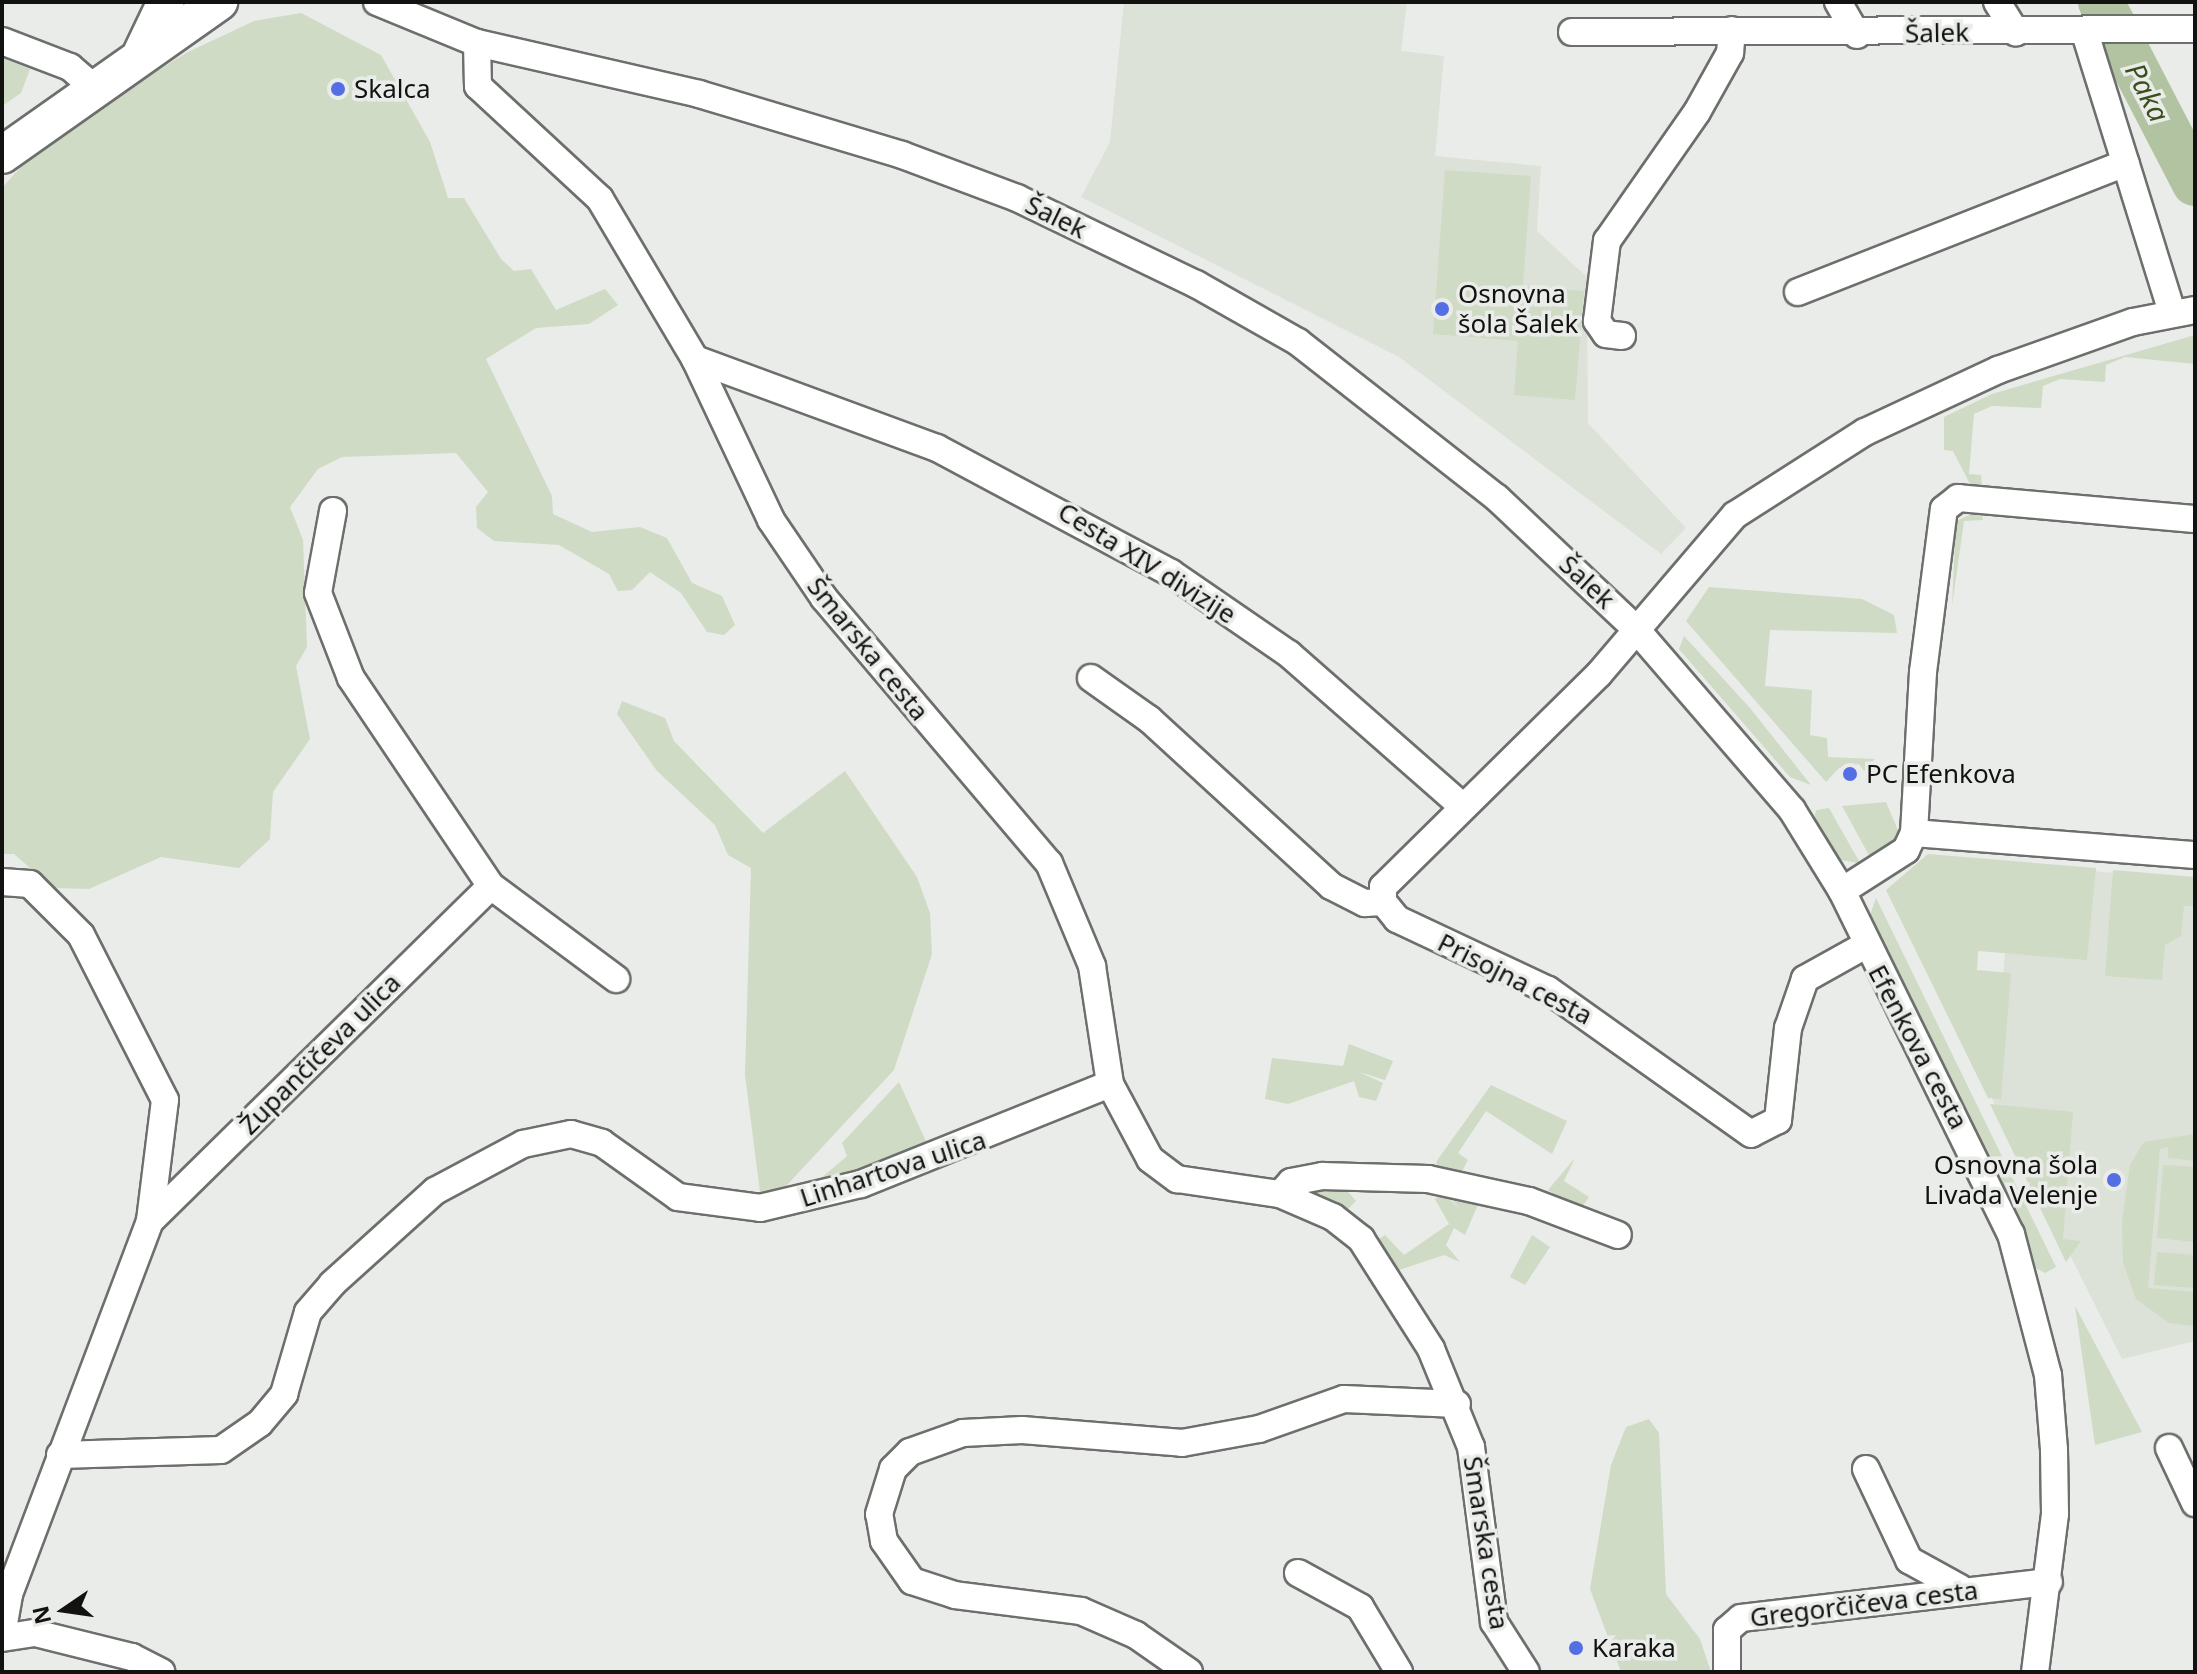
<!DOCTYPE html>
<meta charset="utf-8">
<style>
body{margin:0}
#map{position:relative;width:2197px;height:1674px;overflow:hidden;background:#eaece9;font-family:"Noto Sans",sans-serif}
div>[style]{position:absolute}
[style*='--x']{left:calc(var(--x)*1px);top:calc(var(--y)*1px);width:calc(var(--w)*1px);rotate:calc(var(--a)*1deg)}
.built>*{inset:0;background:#dde2d8}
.green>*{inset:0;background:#cfdbc4}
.river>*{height:46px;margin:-23px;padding:0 23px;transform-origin:23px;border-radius:23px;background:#b2c3a1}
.roads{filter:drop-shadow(2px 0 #6d6f6c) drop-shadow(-2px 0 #6d6f6c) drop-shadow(0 2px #6d6f6c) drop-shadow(0 -2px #6d6f6c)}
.street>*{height:26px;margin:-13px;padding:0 13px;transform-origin:13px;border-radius:13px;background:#fff}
.secondary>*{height:36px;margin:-18px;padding:0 18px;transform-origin:18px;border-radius:18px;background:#fff}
.dots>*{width:22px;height:22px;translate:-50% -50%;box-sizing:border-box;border:4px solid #eaece9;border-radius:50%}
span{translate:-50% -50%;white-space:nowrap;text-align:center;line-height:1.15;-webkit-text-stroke:7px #eaece9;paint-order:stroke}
.street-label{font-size:26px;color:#121311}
.poi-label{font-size:26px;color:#121311}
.left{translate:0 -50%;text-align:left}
.right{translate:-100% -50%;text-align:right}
.water-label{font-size:28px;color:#39501d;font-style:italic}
.frame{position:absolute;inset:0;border:4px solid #121311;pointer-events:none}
.north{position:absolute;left:24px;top:1570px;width:80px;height:80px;-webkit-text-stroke:6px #eaece9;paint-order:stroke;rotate:257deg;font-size:22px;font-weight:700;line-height:32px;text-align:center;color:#121311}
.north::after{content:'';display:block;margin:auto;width:28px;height:36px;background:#121311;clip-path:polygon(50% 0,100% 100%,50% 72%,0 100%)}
</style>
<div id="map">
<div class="built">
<i style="clip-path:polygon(1124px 2px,1407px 2px,1401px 51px,1444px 56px,1435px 156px,1541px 166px,1537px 231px,1587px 277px,1588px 423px,1686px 528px,1661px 554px,1399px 357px,1081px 197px,1110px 142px)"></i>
<i style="clip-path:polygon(2013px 864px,2195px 880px,2195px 1341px,2122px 1359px,1992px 1099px)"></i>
</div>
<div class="green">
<i style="clip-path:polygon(301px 13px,381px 55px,430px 142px,448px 198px,464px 198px,501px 259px,514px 271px,531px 269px,556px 310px,605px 289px,618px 305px,589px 324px,536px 328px,486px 359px,552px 496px,553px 514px,592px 532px,640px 527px,667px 538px,692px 583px,722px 596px,735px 625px,724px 635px,707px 632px,681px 593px,650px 572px,632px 590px,618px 591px,609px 574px,559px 545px,494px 541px,477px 528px,476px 507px,488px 492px,456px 453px,342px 457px,318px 469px,290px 507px,303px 540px,307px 647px,296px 666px,310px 739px,273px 792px,270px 839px,239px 868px,161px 857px,89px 889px,53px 888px,14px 854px,2px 854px,2px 188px,44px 141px,186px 53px,254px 21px)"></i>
<i style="clip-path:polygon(2px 58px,30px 69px,21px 93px,2px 106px)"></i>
<i style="clip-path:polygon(1445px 170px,1531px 176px,1523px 286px,1584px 291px,1575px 400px,1514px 395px,1518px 341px,1433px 334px)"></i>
<i style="clip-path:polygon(2195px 335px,2195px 364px,2125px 357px,2106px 365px,2105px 382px,2060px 379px,2043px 386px,2041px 408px,1992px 406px,1974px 414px,1969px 474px,1981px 475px,1982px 487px,1971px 486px,1953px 451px,1944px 450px,1944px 417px,1992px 394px)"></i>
<i style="clip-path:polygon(1981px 510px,1983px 520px,1964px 521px,1952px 606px,1956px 521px)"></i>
<i style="clip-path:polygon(1709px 587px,1862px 599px,1894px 615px,1897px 633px,1770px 630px,1765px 686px,1812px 690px,1810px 735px,1827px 738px,1828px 757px,1875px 759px,1864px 771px,1859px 764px,1839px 768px,1826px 782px,1686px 621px)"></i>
<i style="clip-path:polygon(1684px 636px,1750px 708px,1811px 785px,1790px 777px,1679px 649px)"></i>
<i style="clip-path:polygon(622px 701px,665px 718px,674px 741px,763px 833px,845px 771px,917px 877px,930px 913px,932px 954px,894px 1070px,774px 1199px,761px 1200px,745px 1075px,751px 868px,728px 855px,715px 825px,657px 771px,617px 714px)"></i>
<i style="clip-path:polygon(1886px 802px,1900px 835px,1871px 859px,1842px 806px)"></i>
<i style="clip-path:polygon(1829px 808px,1860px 863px,1840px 860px,1814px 820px,1816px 810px)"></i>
<i style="clip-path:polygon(1928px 854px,2096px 868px,2087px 960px,1978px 951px,1977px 970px,2011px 973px,2001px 1099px,1988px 1098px,1886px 890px)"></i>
<i style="clip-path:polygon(2113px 870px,2195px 877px,2195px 906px,2184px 906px,2181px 936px,2165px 945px,2162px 980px,2105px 976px)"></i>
<i style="clip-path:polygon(1876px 898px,2056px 1267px,2045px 1273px,2034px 1267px,2002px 1184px,1867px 924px)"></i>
<i style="clip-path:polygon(1349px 1044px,1393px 1061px,1385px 1080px,1359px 1072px,1383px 1083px,1376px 1101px,1359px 1097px,1354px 1081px,1288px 1104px,1265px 1099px,1272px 1058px,1343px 1066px)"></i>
<i style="clip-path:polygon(899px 1082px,930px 1150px,829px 1187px,819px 1180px,847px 1156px,842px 1143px)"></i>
<i style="clip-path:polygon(1491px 1085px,1567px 1121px,1552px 1154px,1486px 1111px,1458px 1153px,1468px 1160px,1459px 1177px,1440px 1174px,1436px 1162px)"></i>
<i style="clip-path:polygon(1990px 1104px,2073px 1112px,2063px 1239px,2081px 1241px,2066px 1262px)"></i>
<i style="clip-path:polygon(2195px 1134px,2195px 1161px,2168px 1158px,2168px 1147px,2160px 1149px,2148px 1288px,2195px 1292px,2195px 1326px,2169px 1323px,2136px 1299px,2123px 1263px,2122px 1222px,2130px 1165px,2144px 1142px)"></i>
<i style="clip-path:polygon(1575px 1158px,1564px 1181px,1589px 1197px,1580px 1210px,1548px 1190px)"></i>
<i style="clip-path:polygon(2163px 1165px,2195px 1167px,2195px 1242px,2157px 1238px)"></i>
<i style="clip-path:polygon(1308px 1185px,1342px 1185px,1356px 1201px,1343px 1214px,1306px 1193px)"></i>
<i style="clip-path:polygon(1446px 1193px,1479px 1202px,1465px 1235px,1454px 1228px,1446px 1245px,1460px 1262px,1444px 1255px,1396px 1271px,1378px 1240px,1385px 1235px,1404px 1255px,1449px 1224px,1435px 1199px,1444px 1194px,1461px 1210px)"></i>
<i style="clip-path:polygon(1532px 1235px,1550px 1247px,1525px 1285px,1510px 1277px)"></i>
<i style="clip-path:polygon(2157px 1252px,2195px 1255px,2195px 1288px,2154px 1285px)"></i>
<i style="clip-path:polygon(2075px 1306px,2142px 1432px,2095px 1445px)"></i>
<i style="clip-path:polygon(1649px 1419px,1659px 1433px,1666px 1594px,1700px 1639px,1711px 1672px,1621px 1672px,1590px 1589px,1611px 1465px,1626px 1427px)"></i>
</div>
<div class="river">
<i style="--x:2101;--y:2;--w:204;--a:62.6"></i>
</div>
<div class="roads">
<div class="street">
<i style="--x:377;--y:2;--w:108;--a:22.3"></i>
<i style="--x:477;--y:43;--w:228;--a:12.9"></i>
<i style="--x:699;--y:94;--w:212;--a:16.7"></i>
<i style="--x:902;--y:155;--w:123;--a:20.5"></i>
<i style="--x:1017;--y:198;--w:199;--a:25.7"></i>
<i style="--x:1196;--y:284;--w:117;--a:29.6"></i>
<i style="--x:1298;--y:342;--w:253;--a:38.1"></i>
<i style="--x:1497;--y:498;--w:190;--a:43.3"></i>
<i style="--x:1635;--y:628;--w:240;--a:49.2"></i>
<i style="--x:1792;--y:810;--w:95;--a:58.3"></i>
<i style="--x:1842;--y:891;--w:382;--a:63.8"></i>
<i style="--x:2011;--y:1234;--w:146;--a:75.3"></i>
<i style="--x:2048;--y:1375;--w:75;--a:85.4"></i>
<i style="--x:2054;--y:1450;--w:64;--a:89.1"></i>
<i style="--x:2055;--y:1514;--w:159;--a:97.2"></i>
<i style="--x:1838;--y:2;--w:38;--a:60"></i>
<i style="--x:1997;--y:2;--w:36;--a:58"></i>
<i style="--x:1572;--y:32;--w:623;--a:-0.28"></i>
<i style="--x:2085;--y:33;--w:292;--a:72.7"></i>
<i style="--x:2;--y:41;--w:73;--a:20.9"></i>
<i style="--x:70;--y:67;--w:30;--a:41"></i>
<i style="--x:477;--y:43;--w:43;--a:88.7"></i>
<i style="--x:478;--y:86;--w:166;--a:42.8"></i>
<i style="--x:600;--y:199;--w:186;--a:59.3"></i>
<i style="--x:695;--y:359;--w:178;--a:64.7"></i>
<i style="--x:771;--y:520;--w:94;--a:55.8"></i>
<i style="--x:824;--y:598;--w:348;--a:49.7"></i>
<i style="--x:1049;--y:863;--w:112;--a:67.3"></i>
<i style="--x:1092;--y:966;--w:119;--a:81.3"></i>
<i style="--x:1110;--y:1084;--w:85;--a:61.9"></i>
<i style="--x:1150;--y:1159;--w:34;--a:37"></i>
<i style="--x:1177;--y:1179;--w:104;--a:8.3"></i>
<i style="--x:1280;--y:1194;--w:16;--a:-47"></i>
<i style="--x:1291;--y:1182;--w:32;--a:-11"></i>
<i style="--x:1322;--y:1176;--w:106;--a:1.6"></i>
<i style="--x:1428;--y:1179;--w:103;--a:12.3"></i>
<i style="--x:1529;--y:1201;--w:95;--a:20.9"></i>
<i style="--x:1798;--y:292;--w:352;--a:-21.5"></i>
<i style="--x:1622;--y:336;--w:16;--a:-173"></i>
<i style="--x:1606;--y:334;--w:16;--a:-125"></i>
<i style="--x:1597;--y:321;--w:81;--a:-82.9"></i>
<i style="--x:1607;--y:241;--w:157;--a:-55.1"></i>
<i style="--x:1697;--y:112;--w:68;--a:-60.8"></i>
<i style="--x:1730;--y:53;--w:23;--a:-85"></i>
<i style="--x:695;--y:359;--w:258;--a:20.2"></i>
<i style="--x:937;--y:448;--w:265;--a:28.1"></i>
<i style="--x:1171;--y:573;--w:143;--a:34.5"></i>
<i style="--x:1289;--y:654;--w:229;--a:41.3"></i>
<i style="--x:333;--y:511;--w:83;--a:100.4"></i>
<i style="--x:318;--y:593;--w:91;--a:68.8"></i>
<i style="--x:351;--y:678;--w:251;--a:56.1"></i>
<i style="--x:491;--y:886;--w:156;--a:36.6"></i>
<i style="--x:1091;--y:678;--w:71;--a:35.3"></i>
<i style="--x:1149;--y:719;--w:247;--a:42.5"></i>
<i style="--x:1331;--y:886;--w:38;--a:27"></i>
<i style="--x:1365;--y:903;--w:18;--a:-3"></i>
<i style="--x:1914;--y:833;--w:282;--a:4.5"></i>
<i style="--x:2;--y:882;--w:28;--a:4"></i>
<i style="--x:30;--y:884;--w:72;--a:45"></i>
<i style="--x:81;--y:935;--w:185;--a:63"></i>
<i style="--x:165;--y:1100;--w:122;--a:97.1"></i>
<i style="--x:150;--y:1221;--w:400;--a:110.7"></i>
<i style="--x:9;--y:1595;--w:39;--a:100"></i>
<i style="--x:1842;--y:891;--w:76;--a:-32.6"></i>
<i style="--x:1906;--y:850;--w:19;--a:-65"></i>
<i style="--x:1914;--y:833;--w:161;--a:-86.8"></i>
<i style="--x:1923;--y:672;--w:164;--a:-82.7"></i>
<i style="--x:1944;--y:509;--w:18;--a:-38"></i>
<i style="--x:1958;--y:498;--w:238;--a:5.1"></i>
<i style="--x:1864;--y:946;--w:68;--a:150.8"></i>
<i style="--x:1805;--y:979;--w:52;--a:109.1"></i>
<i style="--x:1788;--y:1028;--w:93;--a:96.2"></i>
<i style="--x:1778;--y:1120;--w:30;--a:153"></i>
<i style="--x:1751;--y:1134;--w:249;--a:-144.6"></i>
<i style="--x:1548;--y:990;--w:167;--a:-154.8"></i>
<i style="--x:1397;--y:919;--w:22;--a:-129"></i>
<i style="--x:1383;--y:902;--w:15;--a:-90"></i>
<i style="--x:1383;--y:887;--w:303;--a:-44.6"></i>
<i style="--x:1599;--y:674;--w:209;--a:-49.5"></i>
<i style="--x:1735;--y:515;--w:154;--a:-32.6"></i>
<i style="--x:1865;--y:432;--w:147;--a:-25"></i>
<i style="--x:1998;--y:370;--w:143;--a:-19.6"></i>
<i style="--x:2133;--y:322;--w:63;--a:-11"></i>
<i style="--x:1280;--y:1194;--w:58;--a:23.5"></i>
<i style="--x:1333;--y:1217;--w:36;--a:38"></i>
<i style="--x:1361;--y:1239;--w:130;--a:57.5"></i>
<i style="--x:1431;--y:1349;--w:106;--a:67.8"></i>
<i style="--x:1471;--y:1447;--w:177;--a:82.5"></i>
<i style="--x:1494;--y:1622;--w:59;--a:57.4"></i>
<i style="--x:150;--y:1221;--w:478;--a:-44.5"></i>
<i style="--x:2169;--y:1448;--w:61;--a:64.7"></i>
<i style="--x:60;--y:1455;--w:161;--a:-1.8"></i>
<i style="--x:221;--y:1450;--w:47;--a:-34.7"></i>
<i style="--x:260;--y:1423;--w:38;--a:-50"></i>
<i style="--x:284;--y:1394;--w:85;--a:-73.7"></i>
<i style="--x:308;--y:1312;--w:37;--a:-49"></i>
<i style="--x:332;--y:1284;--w:139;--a:-42.1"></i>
<i style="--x:435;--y:1191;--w:100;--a:-28.1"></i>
<i style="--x:523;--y:1144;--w:49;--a:-11.8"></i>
<i style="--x:571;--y:1134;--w:32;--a:16"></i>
<i style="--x:602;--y:1143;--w:93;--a:35.4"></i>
<i style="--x:678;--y:1197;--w:83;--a:7.6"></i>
<i style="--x:760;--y:1208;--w:104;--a:-13.4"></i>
<i style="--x:861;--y:1184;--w:268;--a:-21.9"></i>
<i style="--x:1866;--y:1469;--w:101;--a:64.7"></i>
<i style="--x:1909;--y:1560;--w:58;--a:28.8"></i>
<i style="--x:1298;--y:1573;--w:71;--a:28.7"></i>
<i style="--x:1360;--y:1607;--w:76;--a:59"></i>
<i style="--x:2;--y:1638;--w:33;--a:-9"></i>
<i style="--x:35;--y:1633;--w:100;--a:13.9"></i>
<i style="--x:132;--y:1657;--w:33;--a:27"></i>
<i style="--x:1189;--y:1672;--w:65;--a:-145.1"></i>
<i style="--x:1136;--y:1635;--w:60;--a:-156.4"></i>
<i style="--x:1081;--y:1611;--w:127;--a:-172.8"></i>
<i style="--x:955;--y:1595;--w:45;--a:-162"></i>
<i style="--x:912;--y:1581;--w:49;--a:-125"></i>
<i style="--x:884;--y:1541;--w:27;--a:-100"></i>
<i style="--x:879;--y:1514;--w:47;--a:-72.7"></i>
<i style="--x:893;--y:1469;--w:24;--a:-45"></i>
<i style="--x:910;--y:1452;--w:56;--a:-19.7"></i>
<i style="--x:963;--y:1433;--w:59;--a:-2.9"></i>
<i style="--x:1022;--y:1430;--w:161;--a:4.6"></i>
<i style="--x:1182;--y:1443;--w:78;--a:-10.3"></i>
<i style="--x:1259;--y:1429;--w:90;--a:-19.4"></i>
<i style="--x:1344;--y:1399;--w:113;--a:2.5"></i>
<i style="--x:1727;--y:1672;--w:42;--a:-90"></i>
<i style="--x:1727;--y:1630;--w:18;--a:-41"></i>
<i style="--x:1741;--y:1618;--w:310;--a:-6.7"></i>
</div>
<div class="secondary">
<i style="--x:142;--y:52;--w:55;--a:-64.4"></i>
<i style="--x:2;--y:155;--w:266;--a:-35.2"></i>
</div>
</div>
<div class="dots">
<i style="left:338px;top:89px;background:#546ee3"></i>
<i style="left:1442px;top:309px;background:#546ee3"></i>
<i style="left:1850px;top:774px;background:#546ee3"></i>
<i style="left:2114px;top:1180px;background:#546ee3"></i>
<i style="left:1576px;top:1648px;background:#546ee3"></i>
</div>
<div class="street-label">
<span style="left:1937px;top:33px;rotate:-1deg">Šalek</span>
<span style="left:1056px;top:217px;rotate:26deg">Šalek</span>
<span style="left:1147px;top:563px;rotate:32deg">Cesta XIV divizije</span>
<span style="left:1587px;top:582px;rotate:43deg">Šalek</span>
<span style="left:868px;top:649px;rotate:51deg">Šmarska cesta</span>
<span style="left:1515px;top:979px;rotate:27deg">Prisojna cesta</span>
<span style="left:1918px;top:1047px;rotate:62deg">Efenkova cesta</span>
<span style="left:320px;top:1054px;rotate:-45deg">Župančičeva ulica</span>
<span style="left:893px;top:1169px;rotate:-18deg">Linhartova ulica</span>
<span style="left:1486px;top:1543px;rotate:81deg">Šmarska cesta</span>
<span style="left:1864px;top:1604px;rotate:-7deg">Gregorčičeva cesta</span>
</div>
<div class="poi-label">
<span class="left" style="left:354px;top:89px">Skalca</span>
<span class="left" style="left:1458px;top:309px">Osnovna<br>šola Šalek</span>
<span class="left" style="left:1866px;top:774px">PC Efenkova</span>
<span class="right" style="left:2098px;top:1180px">Osnovna šola<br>Livada Velenje</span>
<span class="left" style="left:1592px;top:1648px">Karaka</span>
</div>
<div class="water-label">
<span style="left:2148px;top:92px;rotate:63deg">Paka</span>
</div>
<div class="frame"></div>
<div class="north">N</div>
</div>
